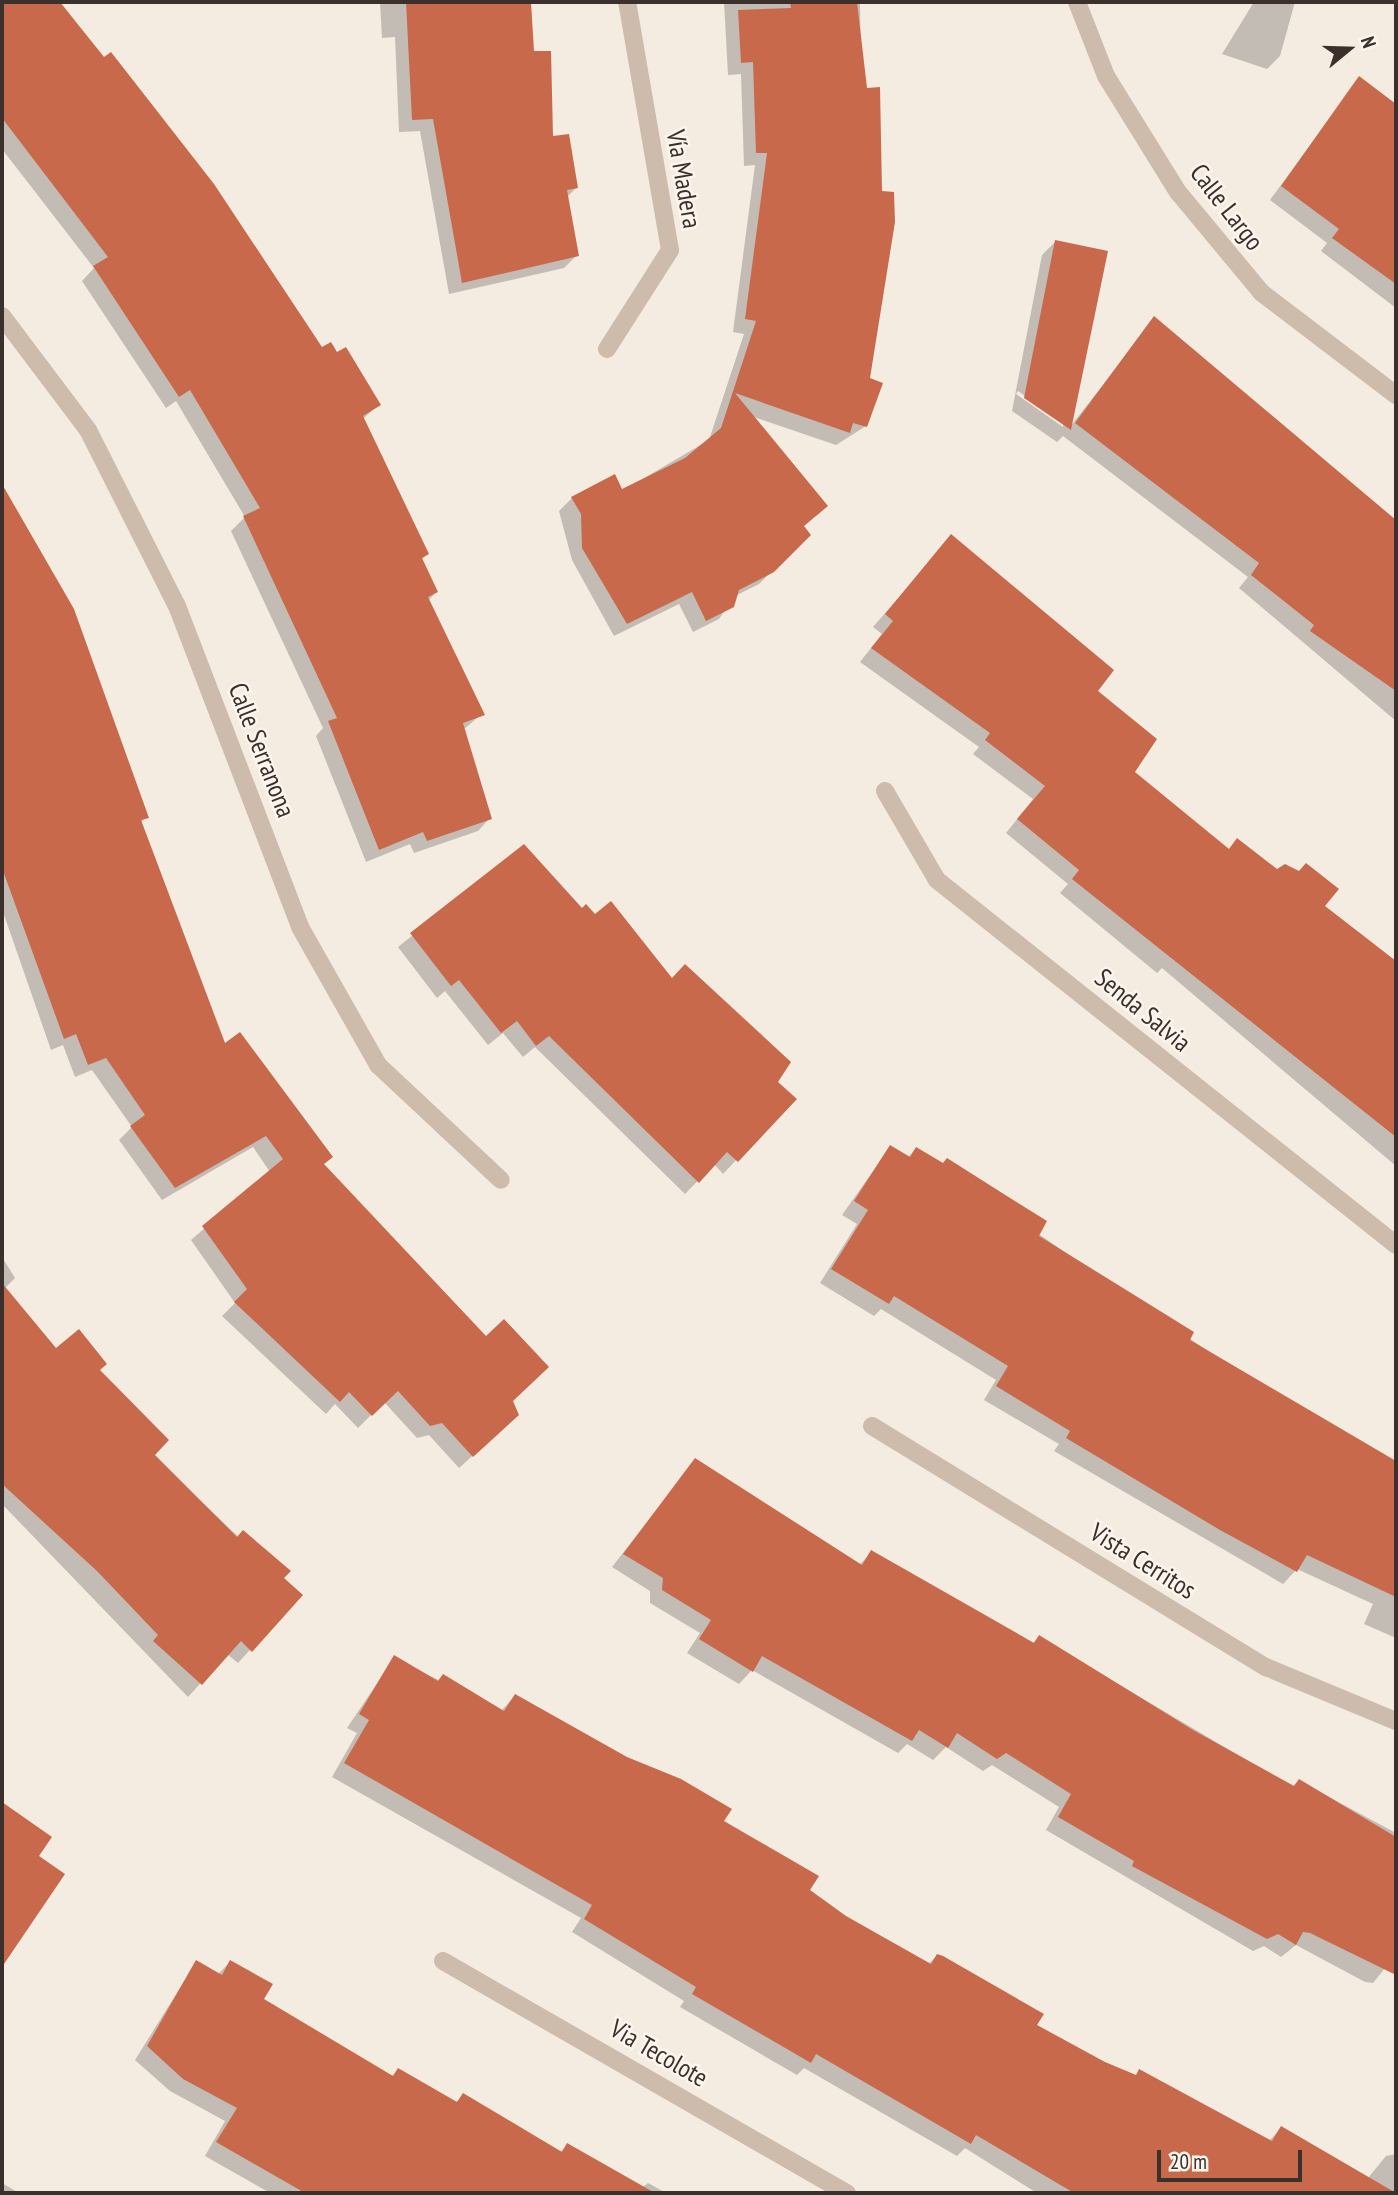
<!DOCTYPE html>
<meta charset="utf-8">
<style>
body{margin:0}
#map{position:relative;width:1398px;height:2195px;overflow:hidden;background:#f4ebe1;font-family:"PT Sans Narrow",sans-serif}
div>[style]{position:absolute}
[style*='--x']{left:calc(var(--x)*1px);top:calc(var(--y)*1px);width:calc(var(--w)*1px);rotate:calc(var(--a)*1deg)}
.shadow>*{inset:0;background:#0003}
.building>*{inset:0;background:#c8694b}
.minor>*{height:18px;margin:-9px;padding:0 9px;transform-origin:9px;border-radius:9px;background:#cdbbac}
span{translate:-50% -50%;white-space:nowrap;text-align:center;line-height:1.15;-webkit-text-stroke:5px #fbf5ee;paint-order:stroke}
.street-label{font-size:26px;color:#3b302b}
.frame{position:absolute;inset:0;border:4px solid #3b302b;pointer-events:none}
.north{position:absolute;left:1314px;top:14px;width:70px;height:70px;-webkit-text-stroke:5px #fbf5ee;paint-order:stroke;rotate:71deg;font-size:19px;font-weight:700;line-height:28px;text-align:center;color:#3b302b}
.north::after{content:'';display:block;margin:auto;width:24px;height:32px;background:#3b302b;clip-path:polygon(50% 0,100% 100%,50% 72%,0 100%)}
.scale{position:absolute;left:1157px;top:2150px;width:145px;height:32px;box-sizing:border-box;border:4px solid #3b302b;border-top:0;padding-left:9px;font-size:21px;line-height:24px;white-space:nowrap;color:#3b302b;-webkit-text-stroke:5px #fbf5ee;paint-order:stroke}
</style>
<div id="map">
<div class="shadow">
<i style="clip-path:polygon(2px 2px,58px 2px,322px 349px,378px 405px,363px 419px,427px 554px,421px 560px,436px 592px,428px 601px,482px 714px,464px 729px,490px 818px,478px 831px,414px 853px,410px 844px,366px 862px,316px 736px,323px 728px,231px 531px,245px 517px,176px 401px,166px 408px,82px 281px,94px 268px,2px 149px)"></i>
<i style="clip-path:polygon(380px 2px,529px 2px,532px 53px,551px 138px,576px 188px,567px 197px,577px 255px,564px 268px,449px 294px,420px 131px,399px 132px,395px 37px,382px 38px)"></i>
<i style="clip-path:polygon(724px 2px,860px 2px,866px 426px,836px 445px,751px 416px,825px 506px,803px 527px,809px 535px,759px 584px,735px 596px,719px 619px,693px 632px,679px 604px,614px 636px,572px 560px,559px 511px,572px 498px,622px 491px,709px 440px,744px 334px,733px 332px,755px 165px,744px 166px,741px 74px,728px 75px)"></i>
<i style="clip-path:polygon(1254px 2px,1295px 2px,1280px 56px,1267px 69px,1222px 54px)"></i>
<i style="clip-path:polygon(1359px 78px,1396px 108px,1396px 308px,1321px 251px,1327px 243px,1270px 200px)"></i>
<i style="clip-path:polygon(evenodd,1055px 242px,1070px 427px,1154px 319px,1396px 523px,1396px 721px,1239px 588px,1248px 577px,1063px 436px,1057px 442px,1012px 411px,1042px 255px,1055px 242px,1018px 391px,1063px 423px,1063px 427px,1016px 394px,1018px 391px)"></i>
<i style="clip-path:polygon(2px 488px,73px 609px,147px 817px,140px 823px,224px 1046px,512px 1401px,504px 1427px,459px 1468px,429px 1435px,417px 1438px,384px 1402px,358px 1428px,335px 1404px,326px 1414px,222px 1316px,235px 1303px,191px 1240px,270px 1172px,253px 1147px,162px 1200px,119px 1140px,132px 1127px,92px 1070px,75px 1077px,63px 1045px,51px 1050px,2px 909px)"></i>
<i style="clip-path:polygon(951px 537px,1096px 691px,1133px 772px,1228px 850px,1238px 840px,1396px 963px,1396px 1166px,1162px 968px,1157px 973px,1060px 893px,1068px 884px,1006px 833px,1033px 799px,973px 754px,979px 747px,860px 662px,882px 634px,873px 627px)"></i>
<i style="clip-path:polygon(524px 846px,582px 910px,672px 980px,794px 1099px,723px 1174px,714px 1164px,685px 1194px,535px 1047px,523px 1057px,503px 1033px,488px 1045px,445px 991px,437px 998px,398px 947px)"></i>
<i style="clip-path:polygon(890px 1147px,908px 1157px,916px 1149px,1352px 1451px,1396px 1472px,1396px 1638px,1364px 1624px,1373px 1604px,1297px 1569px,1283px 1584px,1054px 1451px,1059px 1444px,984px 1400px,996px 1380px,881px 1309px,874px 1316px,820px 1283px,857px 1224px,842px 1215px)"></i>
<i style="clip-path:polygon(2px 1257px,15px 1278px,4px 1289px,56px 1350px,98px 1370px,152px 1455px,300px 1595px,238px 1663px,227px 1654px,188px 1697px,2px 1504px)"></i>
<i style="clip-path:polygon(695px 1460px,859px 1565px,871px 1553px,1032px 1644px,1039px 1637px,1292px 1787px,1299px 1781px,1396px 1833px,1396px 1967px,1390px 1962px,1373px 1983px,1365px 1982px,1296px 1945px,1281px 1957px,1264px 1946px,1253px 1951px,1046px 1830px,1059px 1807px,992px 1765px,983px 1771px,946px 1747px,933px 1760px,907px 1744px,898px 1753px,752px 1670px,739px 1684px,687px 1653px,700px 1633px,650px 1603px,650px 1591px,612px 1567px)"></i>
<i style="clip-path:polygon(394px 1658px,501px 1711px,515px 1696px,722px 1822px,845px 1918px,928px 1964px,937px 1956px,1035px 2025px,1105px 2064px,1269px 2141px,1281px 2128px,1368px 2178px,1386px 2156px,1396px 2154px,1396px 2193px,1037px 2193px,965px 2148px,957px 2156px,804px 2068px,797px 2075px,680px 2007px,684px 2001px,572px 1932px,581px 1918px,332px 1777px,357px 1733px,347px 1728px)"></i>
<i style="clip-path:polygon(2px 1806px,50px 1838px,37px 1857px,63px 1874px,2px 1963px)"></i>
<i style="clip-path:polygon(196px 1962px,218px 1974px,230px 1962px,262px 1999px,391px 2077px,398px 2070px,455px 2103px,463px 2096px,560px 2152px,567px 2145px,642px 2188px,648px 2183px,666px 2193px,270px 2193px,205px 2156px,225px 2121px,170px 2091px,135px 2060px)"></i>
<i style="clip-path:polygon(2px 2183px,19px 2193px,2px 2193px)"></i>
</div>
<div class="building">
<i style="clip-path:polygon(2px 2px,60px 2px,104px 57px,111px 52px,214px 184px,322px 347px,331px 342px,337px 352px,346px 347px,381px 405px,363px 416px,429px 554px,422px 558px,438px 592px,428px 597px,485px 715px,463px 723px,492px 819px,427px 841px,423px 832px,379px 850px,328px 721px,337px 718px,243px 516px,260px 508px,190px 390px,179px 397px,93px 266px,108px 257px,2px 118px)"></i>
<i style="clip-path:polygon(406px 2px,531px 2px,534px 51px,551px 51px,553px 136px,569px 134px,578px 188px,567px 190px,579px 256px,462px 283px,433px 119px,412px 120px)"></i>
<i style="clip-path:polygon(790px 2px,857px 2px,867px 88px,880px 87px,882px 191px,894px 192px,895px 222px,870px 378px,883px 383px,867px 427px,853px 423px,850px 433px,735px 393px,828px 506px,804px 526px,811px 535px,774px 572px,739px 590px,734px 607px,706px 621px,692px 592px,627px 624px,582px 548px,581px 514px,571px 497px,615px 474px,622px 489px,685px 458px,721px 428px,756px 321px,745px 319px,767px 153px,756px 153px,753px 62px,741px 63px,738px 10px,791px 8px)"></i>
<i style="clip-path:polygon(1359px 76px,1396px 104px,1396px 284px,1332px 238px,1339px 229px,1281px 186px)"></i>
<i style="clip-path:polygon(1055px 240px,1108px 251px,1071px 430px,1024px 398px)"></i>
<i style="clip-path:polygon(1154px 316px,1396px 520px,1396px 691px,1310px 631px,1314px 625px,1251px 575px,1259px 563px,1075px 423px)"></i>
<i style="clip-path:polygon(2px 484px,74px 609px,149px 818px,141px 820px,225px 1043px,240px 1032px,333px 1157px,324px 1164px,486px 1336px,504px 1319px,549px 1367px,513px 1401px,519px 1415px,473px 1457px,442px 1423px,430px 1426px,398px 1391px,372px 1416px,349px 1392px,340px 1402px,234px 1302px,247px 1289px,202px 1226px,283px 1159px,266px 1136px,175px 1188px,130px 1126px,145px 1115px,106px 1058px,88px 1065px,76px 1034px,64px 1039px,2px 868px)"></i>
<i style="clip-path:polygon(951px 534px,1114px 670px,1098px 691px,1157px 739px,1135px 772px,1229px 849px,1237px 838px,1277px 869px,1285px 864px,1299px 871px,1306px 863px,1339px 889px,1325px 906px,1396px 961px,1396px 1137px,1072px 879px,1079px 870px,1017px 819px,1045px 786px,985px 740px,990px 733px,871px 648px,893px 621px,885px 614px)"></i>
<i style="clip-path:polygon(524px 844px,582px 908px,586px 904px,595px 914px,611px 901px,672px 978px,685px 964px,791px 1062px,778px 1082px,797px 1099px,738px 1162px,727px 1152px,699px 1183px,549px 1036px,536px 1046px,517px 1021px,501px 1033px,459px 980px,451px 986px,410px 933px)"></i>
<i style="clip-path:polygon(890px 1145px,910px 1157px,916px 1147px,943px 1163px,947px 1158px,999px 1191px,1047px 1221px,1039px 1236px,1194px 1332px,1190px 1340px,1396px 1461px,1396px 1597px,1307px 1555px,1297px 1572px,1220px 1530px,1066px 1438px,1070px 1431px,996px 1386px,1008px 1366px,894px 1296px,889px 1304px,831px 1269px,868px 1210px,854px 1201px)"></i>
<i style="clip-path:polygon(2px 1283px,56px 1348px,79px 1329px,107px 1364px,100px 1370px,169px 1440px,155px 1455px,237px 1537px,243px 1530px,291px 1571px,284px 1578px,303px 1595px,252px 1652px,241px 1641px,202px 1685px,153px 1641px,158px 1635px,97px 1571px,2px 1484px)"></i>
<i style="clip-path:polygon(695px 1458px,862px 1565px,871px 1550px,1034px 1643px,1039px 1635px,1193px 1730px,1294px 1786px,1299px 1779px,1396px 1837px,1396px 1975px,1310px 1933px,1303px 1932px,1296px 1945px,1278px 1934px,1267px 1939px,1132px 1866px,1134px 1861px,1058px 1817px,1071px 1794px,1006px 1753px,997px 1759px,957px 1733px,948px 1748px,919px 1730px,912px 1741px,762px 1656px,753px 1672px,699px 1639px,711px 1620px,662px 1590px,663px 1578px,623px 1554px)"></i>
<i style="clip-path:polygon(394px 1655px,438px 1681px,443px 1674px,504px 1711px,515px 1694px,627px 1757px,681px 1779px,732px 1809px,724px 1821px,819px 1876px,810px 1890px,846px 1916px,931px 1964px,937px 1954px,943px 1956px,1044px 2014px,1037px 2025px,1105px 2062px,1136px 2075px,1139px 2069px,1272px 2141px,1281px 2126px,1396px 2193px,1074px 2193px,976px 2135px,971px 2144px,816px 2054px,811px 2063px,692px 1994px,696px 1987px,584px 1919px,592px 1905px,344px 1763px,369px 1720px,359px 1714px)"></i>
<i style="clip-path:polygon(2px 1802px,52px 1837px,39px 1856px,65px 1874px,2px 1967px)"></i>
<i style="clip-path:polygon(196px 1960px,222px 1975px,230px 1960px,273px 1984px,264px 1999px,393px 2076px,398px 2068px,457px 2102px,463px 2093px,562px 2152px,567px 2143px,655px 2193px,305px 2193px,216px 2142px,237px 2108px,183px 2079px,147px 2046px)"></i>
</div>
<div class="minor">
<i style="--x:1077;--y:2;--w:79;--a:68.6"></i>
<i style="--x:1106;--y:76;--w:137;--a:58.2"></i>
<i style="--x:1178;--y:192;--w:131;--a:50.3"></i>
<i style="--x:1262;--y:293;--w:168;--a:37.3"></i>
<i style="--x:2;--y:316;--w:143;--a:53"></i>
<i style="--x:88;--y:430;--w:197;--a:63.2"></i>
<i style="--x:177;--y:606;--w:344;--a:69"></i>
<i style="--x:300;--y:927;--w:159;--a:60.5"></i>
<i style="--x:378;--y:1065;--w:168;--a:43.1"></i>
<i style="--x:607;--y:349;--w:117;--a:-57.5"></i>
<i style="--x:670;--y:250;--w:252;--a:-99.8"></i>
<i style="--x:885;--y:791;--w:103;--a:59.7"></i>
<i style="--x:937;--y:880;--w:586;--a:38.49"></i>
<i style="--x:872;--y:1426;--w:462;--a:31.5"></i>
<i style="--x:1266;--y:1667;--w:141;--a:22.6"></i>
<i style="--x:443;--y:1961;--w:466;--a:29.9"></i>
</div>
<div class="street-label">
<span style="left:684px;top:179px;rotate:80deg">Vía Madera</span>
<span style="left:1227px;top:207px;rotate:52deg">Calle Largo</span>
<span style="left:262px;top:750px;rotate:69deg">Calle Serranona</span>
<span style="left:1143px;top:1010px;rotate:39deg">Senda Salvia</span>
<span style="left:1143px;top:1561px;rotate:32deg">Vista Cerritos</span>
<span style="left:659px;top:2053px;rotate:30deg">Via Tecolote</span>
</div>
<div class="frame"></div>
<div class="north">N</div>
<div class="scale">20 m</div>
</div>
